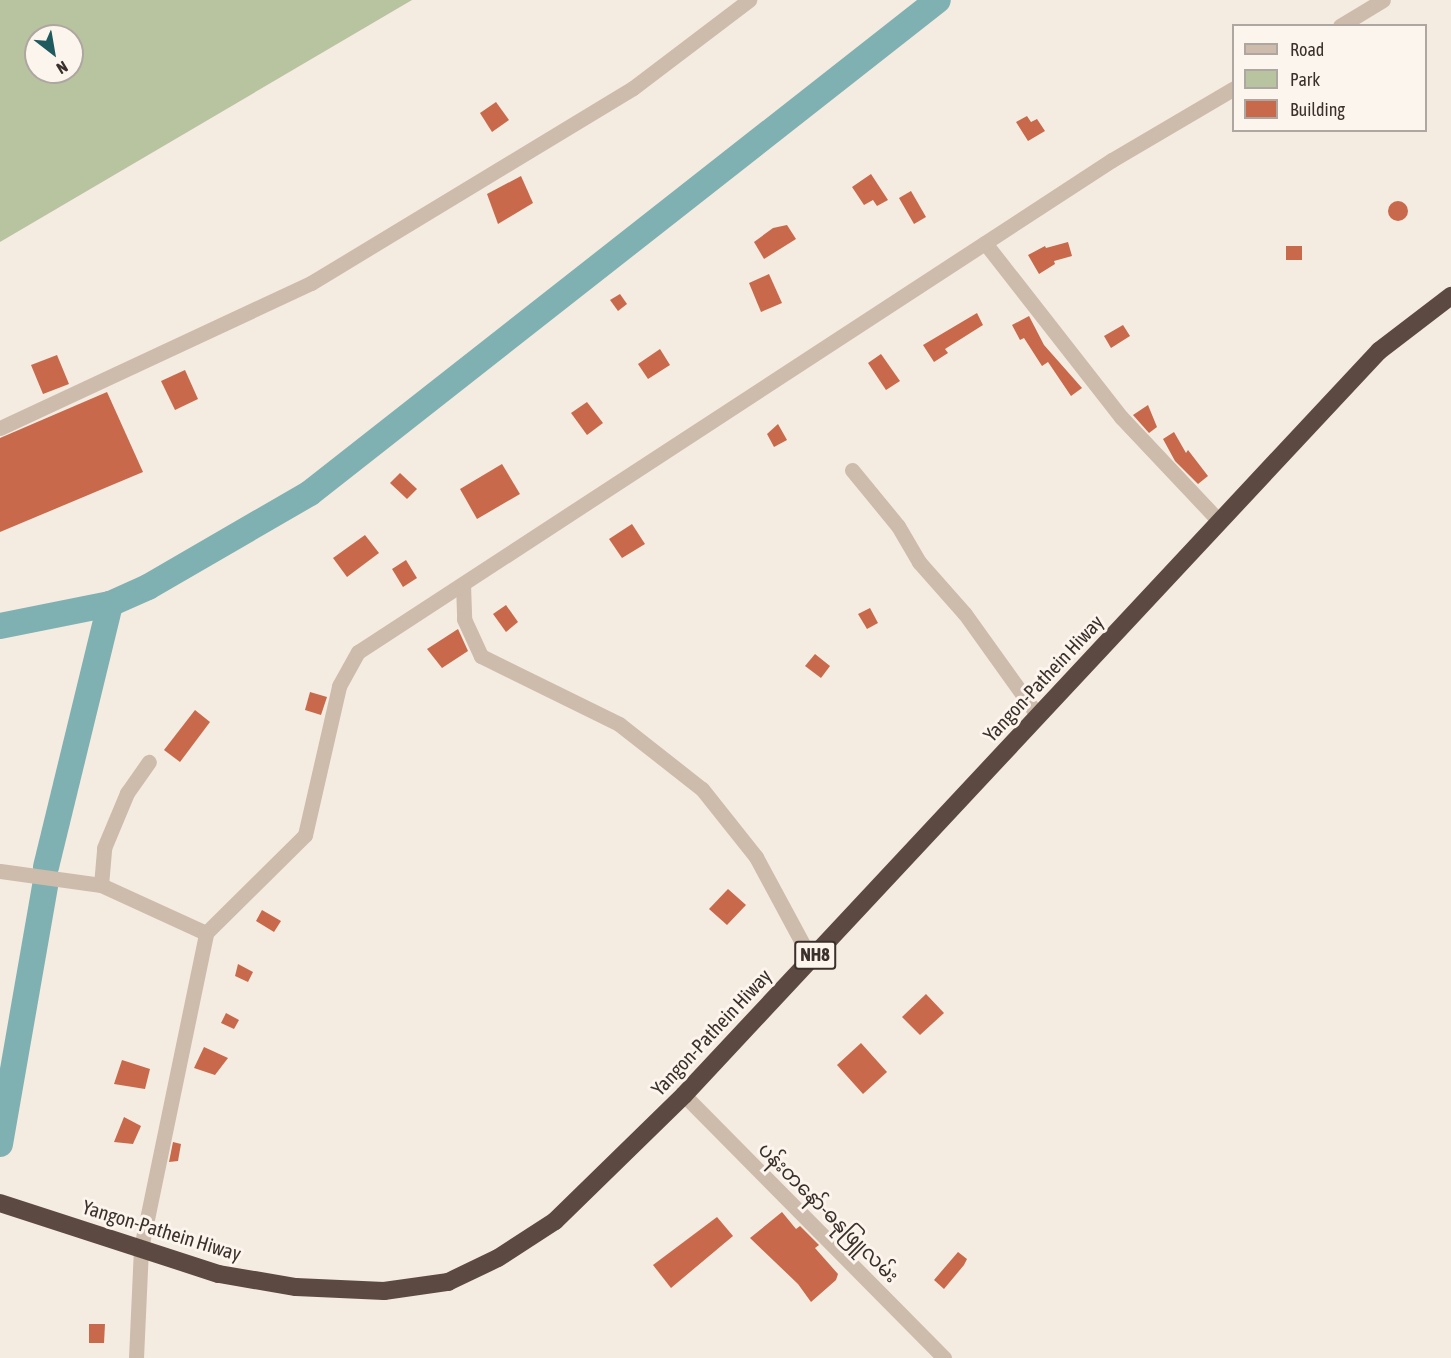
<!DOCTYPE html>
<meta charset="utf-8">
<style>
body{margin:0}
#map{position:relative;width:1451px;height:1358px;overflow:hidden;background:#f4ebe1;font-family:"Asap Condensed","Noto Sans Myanmar",sans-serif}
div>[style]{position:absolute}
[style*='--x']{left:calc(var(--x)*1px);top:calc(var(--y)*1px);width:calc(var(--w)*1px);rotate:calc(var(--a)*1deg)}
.green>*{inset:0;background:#b8c4a0}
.river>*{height:26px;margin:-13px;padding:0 13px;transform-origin:13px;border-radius:13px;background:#7fb0b2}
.building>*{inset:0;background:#c8694b}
.round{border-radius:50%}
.minor>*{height:15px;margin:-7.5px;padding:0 7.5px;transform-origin:7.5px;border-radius:7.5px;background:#cdbbac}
.highway>*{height:18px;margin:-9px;padding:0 9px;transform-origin:9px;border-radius:9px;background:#5c4a42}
span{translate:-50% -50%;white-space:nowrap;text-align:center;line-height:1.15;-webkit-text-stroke:6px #fbf5ee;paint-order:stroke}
.shield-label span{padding:2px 4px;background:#fbf5ee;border:2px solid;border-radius:4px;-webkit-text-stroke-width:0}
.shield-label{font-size:18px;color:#3b302b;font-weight:700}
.street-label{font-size:20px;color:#3b302b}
.legend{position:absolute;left:1232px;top:24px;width:195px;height:108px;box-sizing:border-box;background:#fbf5ee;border:2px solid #aea6a0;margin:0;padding:8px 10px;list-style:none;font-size:18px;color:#3b302b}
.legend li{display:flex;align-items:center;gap:12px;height:30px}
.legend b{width:30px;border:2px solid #aea6a0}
.north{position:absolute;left:24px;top:24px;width:60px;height:60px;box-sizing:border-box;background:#fbf5ee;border:2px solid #aea6a0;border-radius:50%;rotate:149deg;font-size:16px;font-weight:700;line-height:24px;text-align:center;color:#3b302b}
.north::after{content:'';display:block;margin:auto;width:21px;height:27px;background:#1f5a5e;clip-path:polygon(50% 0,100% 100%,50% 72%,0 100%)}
</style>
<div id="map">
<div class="green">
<i style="clip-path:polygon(evenodd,0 0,412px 0,0 242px,0 0,36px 36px,72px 36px,72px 72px,36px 72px,36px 36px)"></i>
</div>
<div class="river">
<i style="--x:0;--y:626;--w:112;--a:-11.3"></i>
<i style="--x:110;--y:604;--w:42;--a:-24.1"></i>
<i style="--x:148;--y:587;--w:187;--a:-30.1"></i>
<i style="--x:310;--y:493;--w:798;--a:-38.13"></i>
<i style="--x:46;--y:867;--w:271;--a:-76.3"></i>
<i style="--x:0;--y:1144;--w:262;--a:-80.1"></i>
</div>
<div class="building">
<i style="clip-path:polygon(496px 102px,509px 120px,492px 132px,480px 113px)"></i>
<i style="clip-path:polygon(1027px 116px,1031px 122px,1037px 119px,1045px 131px,1028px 141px,1016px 122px)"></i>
<i style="clip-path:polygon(871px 174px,888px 200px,877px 206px,873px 200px,864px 205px,852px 187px)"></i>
<i style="clip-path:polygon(521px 176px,533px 203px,498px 224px,487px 194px)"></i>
<i style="clip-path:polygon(911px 191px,926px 217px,914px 224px,899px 198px)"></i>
<i class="round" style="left:1388px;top:201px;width:20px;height:20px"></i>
<i style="clip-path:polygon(787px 225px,796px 239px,764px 259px,754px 242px,773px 228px)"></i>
<i style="clip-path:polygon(1068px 242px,1072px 256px,1054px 261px,1055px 264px,1039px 274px,1028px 255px,1045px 246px,1046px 248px)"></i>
<i style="clip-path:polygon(1286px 246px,1302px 246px,1302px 260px,1286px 260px)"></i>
<i style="clip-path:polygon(769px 274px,782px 303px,761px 312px,749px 283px)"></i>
<i style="clip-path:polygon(620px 294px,627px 304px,618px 311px,610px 300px)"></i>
<i style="clip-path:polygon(977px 313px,983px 325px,945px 349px,948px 353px,934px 362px,923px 345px)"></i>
<i style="clip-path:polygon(1029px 316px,1044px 345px,1082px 388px,1071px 396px,1048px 362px,1042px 366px,1024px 338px,1020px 340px,1012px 325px)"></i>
<i style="clip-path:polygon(1123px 325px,1130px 336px,1111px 348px,1104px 336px)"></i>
<i style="clip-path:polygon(660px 349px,670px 365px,648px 379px,638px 364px)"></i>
<i style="clip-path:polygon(881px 354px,900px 381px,886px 390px,868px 363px)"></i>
<i style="clip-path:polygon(57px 355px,69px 384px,43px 394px,31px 365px)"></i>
<i style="clip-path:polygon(185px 370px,198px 399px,175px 410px,161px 381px)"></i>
<i style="clip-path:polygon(107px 392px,143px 472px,0 532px,0 438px)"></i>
<i style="clip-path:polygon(587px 402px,603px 423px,587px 435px,571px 413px)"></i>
<i style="clip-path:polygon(1148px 405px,1157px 427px,1149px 433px,1133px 415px)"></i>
<i style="clip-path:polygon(778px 424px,787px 440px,774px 447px,767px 434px)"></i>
<i style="clip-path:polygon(1174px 432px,1186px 453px,1188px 450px,1208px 476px,1198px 484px,1175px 461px,1163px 439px)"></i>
<i style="clip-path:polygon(502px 464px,520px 494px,477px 519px,460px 489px)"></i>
<i style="clip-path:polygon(400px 473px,417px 489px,407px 499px,390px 483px)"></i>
<i style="clip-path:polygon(632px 524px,645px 544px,622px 558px,609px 539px)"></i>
<i style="clip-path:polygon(365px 535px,379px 553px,347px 577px,333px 558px)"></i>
<i style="clip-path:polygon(406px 560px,417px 578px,403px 587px,392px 569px)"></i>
<i style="clip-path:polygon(506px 605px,518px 622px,506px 632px,493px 614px)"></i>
<i style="clip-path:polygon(870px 608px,878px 623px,867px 629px,858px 614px)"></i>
<i style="clip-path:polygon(458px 629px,468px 651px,442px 668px,427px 649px)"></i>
<i style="clip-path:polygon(815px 654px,830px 666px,821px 678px,805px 666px)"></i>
<i style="clip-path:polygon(310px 692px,327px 697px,321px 715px,305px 710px)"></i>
<i style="clip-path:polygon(195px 710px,210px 722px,180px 762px,164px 750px)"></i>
<i style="clip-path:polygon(728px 889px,746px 905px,727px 925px,709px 909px)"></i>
<i style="clip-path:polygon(262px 910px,281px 921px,274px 932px,256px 921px)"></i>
<i style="clip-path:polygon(238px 964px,253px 972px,248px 982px,235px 976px)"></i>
<i style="clip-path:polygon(926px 994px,944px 1013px,920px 1035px,902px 1017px)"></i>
<i style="clip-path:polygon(226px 1013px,239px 1020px,234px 1029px,221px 1023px)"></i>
<i style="clip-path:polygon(861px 1043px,887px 1072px,863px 1094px,837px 1065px)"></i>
<i style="clip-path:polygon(204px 1047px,228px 1058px,215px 1075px,194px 1068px)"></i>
<i style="clip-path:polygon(122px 1060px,150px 1069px,145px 1089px,114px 1084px)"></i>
<i style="clip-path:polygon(124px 1117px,141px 1126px,133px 1144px,114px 1142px)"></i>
<i style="clip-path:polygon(173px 1142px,181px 1144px,178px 1161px,169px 1162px)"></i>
<i style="clip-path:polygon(782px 1212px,796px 1229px,800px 1226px,819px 1245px,815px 1248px,838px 1274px,836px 1280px,811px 1302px,798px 1284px,750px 1238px)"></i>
<i style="clip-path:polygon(717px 1217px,733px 1236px,671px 1288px,653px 1265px)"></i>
<i style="clip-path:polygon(958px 1252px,967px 1259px,964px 1265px,944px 1289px,934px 1280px)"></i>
<i style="clip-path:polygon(89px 1324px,105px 1324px,104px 1343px,89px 1343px)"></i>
</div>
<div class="minor">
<i style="--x:1340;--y:26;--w:50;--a:-31.2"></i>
<i style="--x:985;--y:243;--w:221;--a:52"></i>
<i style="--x:1121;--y:417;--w:144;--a:46.7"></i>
<i style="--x:0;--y:428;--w:343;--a:-25"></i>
<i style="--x:311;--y:283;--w:376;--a:-31.2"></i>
<i style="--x:633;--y:88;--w:146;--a:-37.2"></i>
<i style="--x:852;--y:470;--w:72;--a:50.6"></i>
<i style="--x:898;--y:526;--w:42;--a:59.7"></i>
<i style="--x:919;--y:562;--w:69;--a:48.5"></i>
<i style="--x:965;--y:614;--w:125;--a:54.4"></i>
<i style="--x:463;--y:584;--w:35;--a:88"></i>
<i style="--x:464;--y:619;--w:41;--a:65.3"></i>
<i style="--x:481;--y:656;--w:154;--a:26.2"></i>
<i style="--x:619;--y:724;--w:105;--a:38.1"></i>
<i style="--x:702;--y:789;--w:87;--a:51.5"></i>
<i style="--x:756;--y:857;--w:116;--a:61.7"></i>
<i style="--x:0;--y:871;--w:102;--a:7.9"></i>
<i style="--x:101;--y:885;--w:115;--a:24.6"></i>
<i style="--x:101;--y:885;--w:37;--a:-85"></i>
<i style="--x:104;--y:848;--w:60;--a:-67.3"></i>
<i style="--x:127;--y:793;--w:38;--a:-55"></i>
<i style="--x:684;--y:1095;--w:370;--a:45.3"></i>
<i style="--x:136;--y:1358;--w:110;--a:-87.4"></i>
<i style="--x:141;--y:1248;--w:322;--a:-78.3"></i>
<i style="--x:206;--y:933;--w:139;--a:-44.7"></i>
<i style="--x:305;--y:835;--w:153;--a:-77.1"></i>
<i style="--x:339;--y:686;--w:39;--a:-61"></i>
<i style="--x:358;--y:652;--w:900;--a:-33.13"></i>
<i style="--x:1112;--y:160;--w:142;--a:-30.5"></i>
</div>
<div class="highway">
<i style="--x:0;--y:1203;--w:230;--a:18"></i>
<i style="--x:219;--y:1274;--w:78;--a:9.6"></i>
<i style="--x:296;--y:1287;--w:88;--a:2.6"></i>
<i style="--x:384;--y:1291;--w:65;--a:-8"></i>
<i style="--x:448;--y:1282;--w:55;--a:-25.6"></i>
<i style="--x:498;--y:1258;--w:68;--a:-33"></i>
<i style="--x:555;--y:1221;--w:180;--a:-44.3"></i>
<i style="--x:684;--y:1095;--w:1018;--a:-46.95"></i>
<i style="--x:1379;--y:351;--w:91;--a:-37.4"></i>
</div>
<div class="shield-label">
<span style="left:815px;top:955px">NH8</span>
</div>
<div class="street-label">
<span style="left:1043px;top:678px;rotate:-47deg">Yangon-Pathein Hiway</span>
<span style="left:711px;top:1032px;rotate:-47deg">Yangon-Pathein Hiway</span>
<span style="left:829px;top:1212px;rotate:45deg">ပန်းတနော်-ဓနုဖြူလမ်း</span>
<span style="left:162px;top:1230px;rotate:17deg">Yangon-Pathein Hiway</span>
</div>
<ul class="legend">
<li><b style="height:8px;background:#cdbbac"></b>Road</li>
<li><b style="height:16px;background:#b8c4a0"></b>Park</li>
<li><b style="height:16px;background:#c8694b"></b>Building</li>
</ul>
<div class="north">N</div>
</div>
